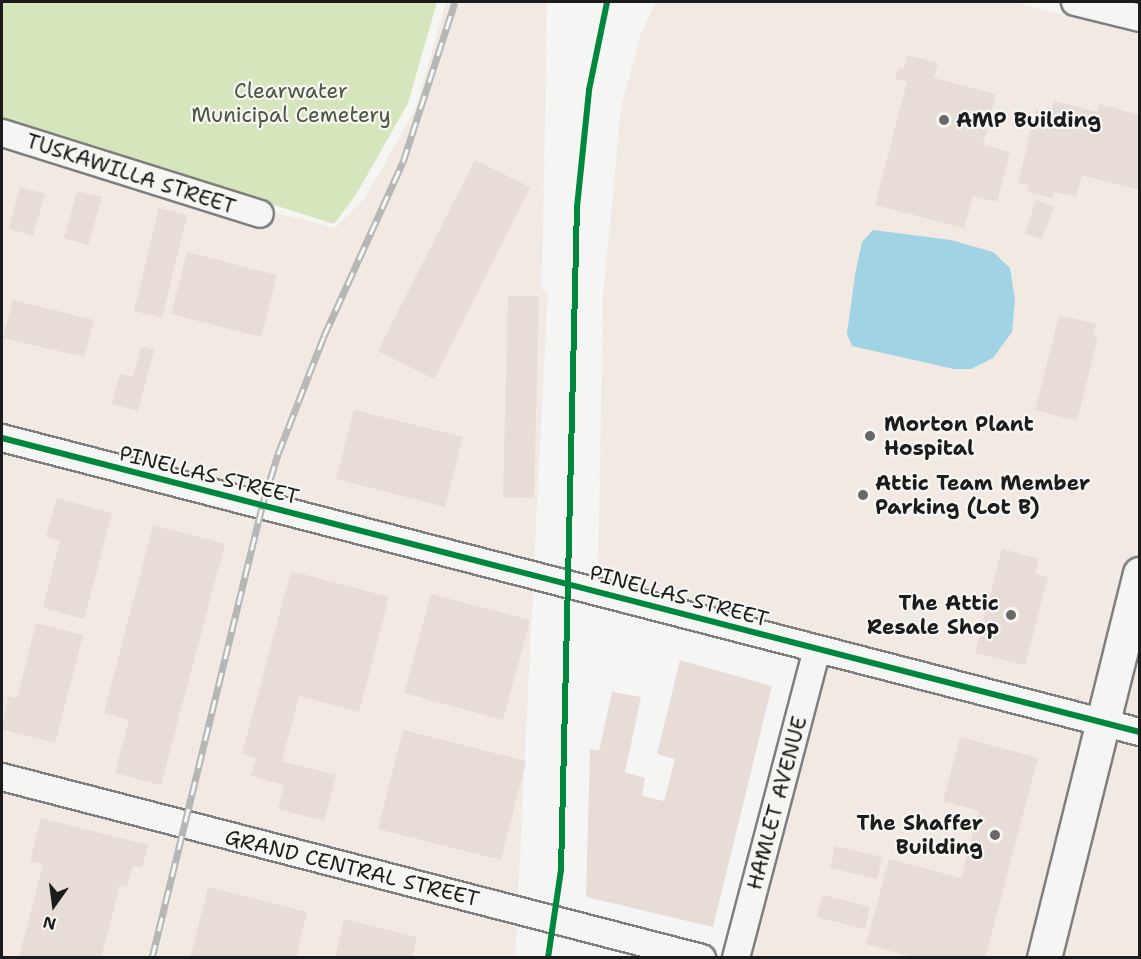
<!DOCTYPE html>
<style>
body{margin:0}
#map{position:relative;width:1141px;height:959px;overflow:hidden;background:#f5f5f3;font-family:"Shantell Sans",sans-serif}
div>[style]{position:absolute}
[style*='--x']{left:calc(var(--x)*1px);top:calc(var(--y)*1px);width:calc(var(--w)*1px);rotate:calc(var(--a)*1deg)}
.built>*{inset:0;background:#f1e9e2}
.green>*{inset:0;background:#d5e6bd}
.water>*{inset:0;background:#a0d3e4}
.building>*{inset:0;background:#e7dcd6}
.roads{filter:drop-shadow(2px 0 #7e7e7d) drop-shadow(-2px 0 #7e7e7d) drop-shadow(0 2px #7e7e7d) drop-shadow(0 -2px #7e7e7d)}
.minor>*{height:26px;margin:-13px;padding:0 13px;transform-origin:13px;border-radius:13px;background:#f5f5f3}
.tertiary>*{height:33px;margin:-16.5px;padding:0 16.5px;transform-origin:16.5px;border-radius:16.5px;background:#f5f5f3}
.rail>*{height:7px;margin-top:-3.5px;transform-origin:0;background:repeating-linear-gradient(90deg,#f6f6f2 0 14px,#b6b6b5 0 28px);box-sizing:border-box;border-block:2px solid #b6b6b5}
.cycleway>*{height:6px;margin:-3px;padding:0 3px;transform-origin:3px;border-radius:3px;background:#00873e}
.dots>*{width:16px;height:16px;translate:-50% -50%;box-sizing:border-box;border:3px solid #f6f6f2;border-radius:50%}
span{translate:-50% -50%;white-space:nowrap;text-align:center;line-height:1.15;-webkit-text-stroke:4.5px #f6f6f2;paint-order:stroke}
.park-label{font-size:21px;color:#4b553f}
.poi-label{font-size:21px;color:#1c1c1c;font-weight:700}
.left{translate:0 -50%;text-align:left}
.right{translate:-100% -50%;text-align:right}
.street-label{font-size:21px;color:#1c1c1c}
.frame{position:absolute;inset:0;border:3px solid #1c1c1c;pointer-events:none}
.north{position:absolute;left:24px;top:875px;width:60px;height:60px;-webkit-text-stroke:4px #f6f6f2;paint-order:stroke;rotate:194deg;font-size:16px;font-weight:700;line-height:24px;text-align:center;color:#1c1c1c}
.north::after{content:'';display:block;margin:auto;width:21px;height:27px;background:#1c1c1c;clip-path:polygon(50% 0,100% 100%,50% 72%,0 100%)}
</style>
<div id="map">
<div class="built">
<i style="clip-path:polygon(446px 2px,547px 2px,542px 290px,548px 292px,534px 563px,2px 425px,2px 146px,267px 230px,273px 212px,335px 228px,365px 198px,416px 108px)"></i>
<i style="clip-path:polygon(656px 2px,1014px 2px,1139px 34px,1139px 957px,749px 957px,827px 642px,598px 579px,603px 293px,613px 194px,621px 108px,640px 36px)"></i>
<i style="clip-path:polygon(2px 451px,533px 589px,518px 897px,2px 764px)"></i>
<i style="clip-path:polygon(2px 790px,517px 923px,515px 957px,2px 957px)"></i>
</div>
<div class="green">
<i style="clip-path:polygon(2px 2px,437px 2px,408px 103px,357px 193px,334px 224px,2px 119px)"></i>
</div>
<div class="water">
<i style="clip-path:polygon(873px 230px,951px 240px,993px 252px,1010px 268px,1015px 300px,1012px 332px,993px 358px,971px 369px,954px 369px,852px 346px,847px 334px,855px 275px,862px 242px)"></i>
</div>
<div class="building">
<i style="clip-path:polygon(907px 55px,938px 63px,934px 78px,996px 94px,983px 145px,1010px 152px,997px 202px,973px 196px,964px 228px,875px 205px,907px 82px,895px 79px,898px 68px,904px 69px)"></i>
<i style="clip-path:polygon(1054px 101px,1097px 112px,1099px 104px,1140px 115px,1140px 190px,1082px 175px,1076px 197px,1055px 192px,1053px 198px,1027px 192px,1029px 185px,1018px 183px,1036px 109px,1051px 113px)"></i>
<i style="clip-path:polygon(475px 160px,530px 187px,434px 379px,378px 351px)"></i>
<i style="clip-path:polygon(20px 187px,45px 194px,33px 236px,9px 229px)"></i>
<i style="clip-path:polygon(77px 191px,102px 197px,88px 245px,64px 238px)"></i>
<i style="clip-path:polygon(1036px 200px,1054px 207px,1042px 239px,1025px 234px)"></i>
<i style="clip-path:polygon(159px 208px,187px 215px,162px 318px,134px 311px)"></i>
<i style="clip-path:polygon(187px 252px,277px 275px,261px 337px,171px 314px)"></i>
<i style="clip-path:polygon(508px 296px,539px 296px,534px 498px,503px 497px)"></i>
<i style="clip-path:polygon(13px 300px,94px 320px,84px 357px,3px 338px)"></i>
<i style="clip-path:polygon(1059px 315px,1096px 324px,1093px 336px,1098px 338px,1077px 421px,1035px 410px)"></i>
<i style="clip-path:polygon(141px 347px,154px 350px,138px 411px,112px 404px,120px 374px,133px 377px)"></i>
<i style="clip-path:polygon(354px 410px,463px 437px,445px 507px,336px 479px)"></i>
<i style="clip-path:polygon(57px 498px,112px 513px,84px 619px,43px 608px,60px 541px,46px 537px)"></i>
<i style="clip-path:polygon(153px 525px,225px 544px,161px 785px,115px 773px,129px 720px,104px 713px)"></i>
<i style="clip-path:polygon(1002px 549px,1039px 559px,1035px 574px,1048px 577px,1025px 665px,975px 653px)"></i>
<i style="clip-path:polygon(291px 571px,389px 597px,359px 712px,299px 696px,282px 761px,336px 775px,324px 821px,278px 809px,284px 785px,251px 776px,256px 758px,242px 754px)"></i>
<i style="clip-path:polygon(431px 594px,530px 620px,503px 720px,404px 693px)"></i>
<i style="clip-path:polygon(36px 623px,83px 635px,55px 743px,2px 729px,8px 696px,17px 698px)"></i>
<i style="clip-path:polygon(680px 660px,772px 686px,713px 927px,586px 897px,590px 749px,599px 751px,612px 692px,641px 697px,625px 772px,645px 778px,642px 796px,664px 801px,675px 759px,657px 754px)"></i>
<i style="clip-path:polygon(403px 730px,526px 761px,501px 860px,378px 829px)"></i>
<i style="clip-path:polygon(960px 737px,1038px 758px,985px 958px,915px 958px,866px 944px,889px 859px,961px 878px,979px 811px,943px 801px)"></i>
<i style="clip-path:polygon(41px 818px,148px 845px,142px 868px,133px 866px,127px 887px,120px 885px,101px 958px,19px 958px,43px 864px,30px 861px)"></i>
<i style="clip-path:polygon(835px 846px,882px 857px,877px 879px,830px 868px)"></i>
<i style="clip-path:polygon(208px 887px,307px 912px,296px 958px,190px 958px)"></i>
<i style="clip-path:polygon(823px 895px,870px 907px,865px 929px,817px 917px)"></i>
<i style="clip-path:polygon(344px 919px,417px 937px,412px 958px,335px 958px)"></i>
</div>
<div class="roads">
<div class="minor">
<i style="--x:1075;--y:2;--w:67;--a:13.8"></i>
<i style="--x:2;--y:133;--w:270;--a:17.4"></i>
<i style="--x:2;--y:438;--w:1175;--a:14.49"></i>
<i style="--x:2;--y:777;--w:723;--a:14.5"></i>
<i style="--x:736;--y:958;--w:319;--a:-75.3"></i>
</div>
<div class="tertiary">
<i style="--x:1044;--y:958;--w:396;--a:-76"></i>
</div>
</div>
<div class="rail">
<i style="--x:152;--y:958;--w:465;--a:-76.3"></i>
<i style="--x:262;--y:506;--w:54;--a:-72.9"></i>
<i style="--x:278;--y:454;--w:127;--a:-68.7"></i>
<i style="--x:324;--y:336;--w:191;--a:-65.6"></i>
<i style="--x:403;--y:162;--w:168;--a:-72"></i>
</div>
<div class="cycleway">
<i style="--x:2;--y:438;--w:1175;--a:14.49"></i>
<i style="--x:548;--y:958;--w:89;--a:-81.6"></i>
<i style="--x:561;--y:870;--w:663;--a:-88.62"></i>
<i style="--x:577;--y:207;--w:118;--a:-84.1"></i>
<i style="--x:589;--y:90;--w:90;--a:-78.4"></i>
</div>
<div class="dots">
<i style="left:944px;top:120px;background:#686867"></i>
<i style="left:870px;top:436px;background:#686867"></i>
<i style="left:863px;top:495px;background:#686867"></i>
<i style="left:1011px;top:615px;background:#686867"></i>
<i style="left:995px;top:835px;background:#686867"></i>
</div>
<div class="park-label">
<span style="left:291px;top:103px">Clearwater<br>Municipal Cemetery</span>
</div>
<div class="poi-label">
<span class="left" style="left:956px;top:120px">AMP Building</span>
<span class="left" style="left:884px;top:436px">Morton Plant<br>Hospital</span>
<span class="left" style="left:875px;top:495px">Attic Team Member<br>Parking (Lot B)</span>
<span class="right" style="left:999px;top:615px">The Attic<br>Resale Shop</span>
<span class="right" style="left:983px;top:835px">The Shaffer<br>Building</span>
</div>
<div class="street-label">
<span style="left:131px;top:174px;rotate:18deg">TUSKAWILLA STREET</span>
<span style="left:209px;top:475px;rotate:14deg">PINELLAS STREET</span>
<span style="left:679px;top:596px;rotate:15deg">PINELLAS STREET</span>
<span style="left:777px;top:803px;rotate:-75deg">HAMLET AVENUE</span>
<span style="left:352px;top:868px;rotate:14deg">GRAND CENTRAL STREET</span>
</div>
<div class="frame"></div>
<div class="north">N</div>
</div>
